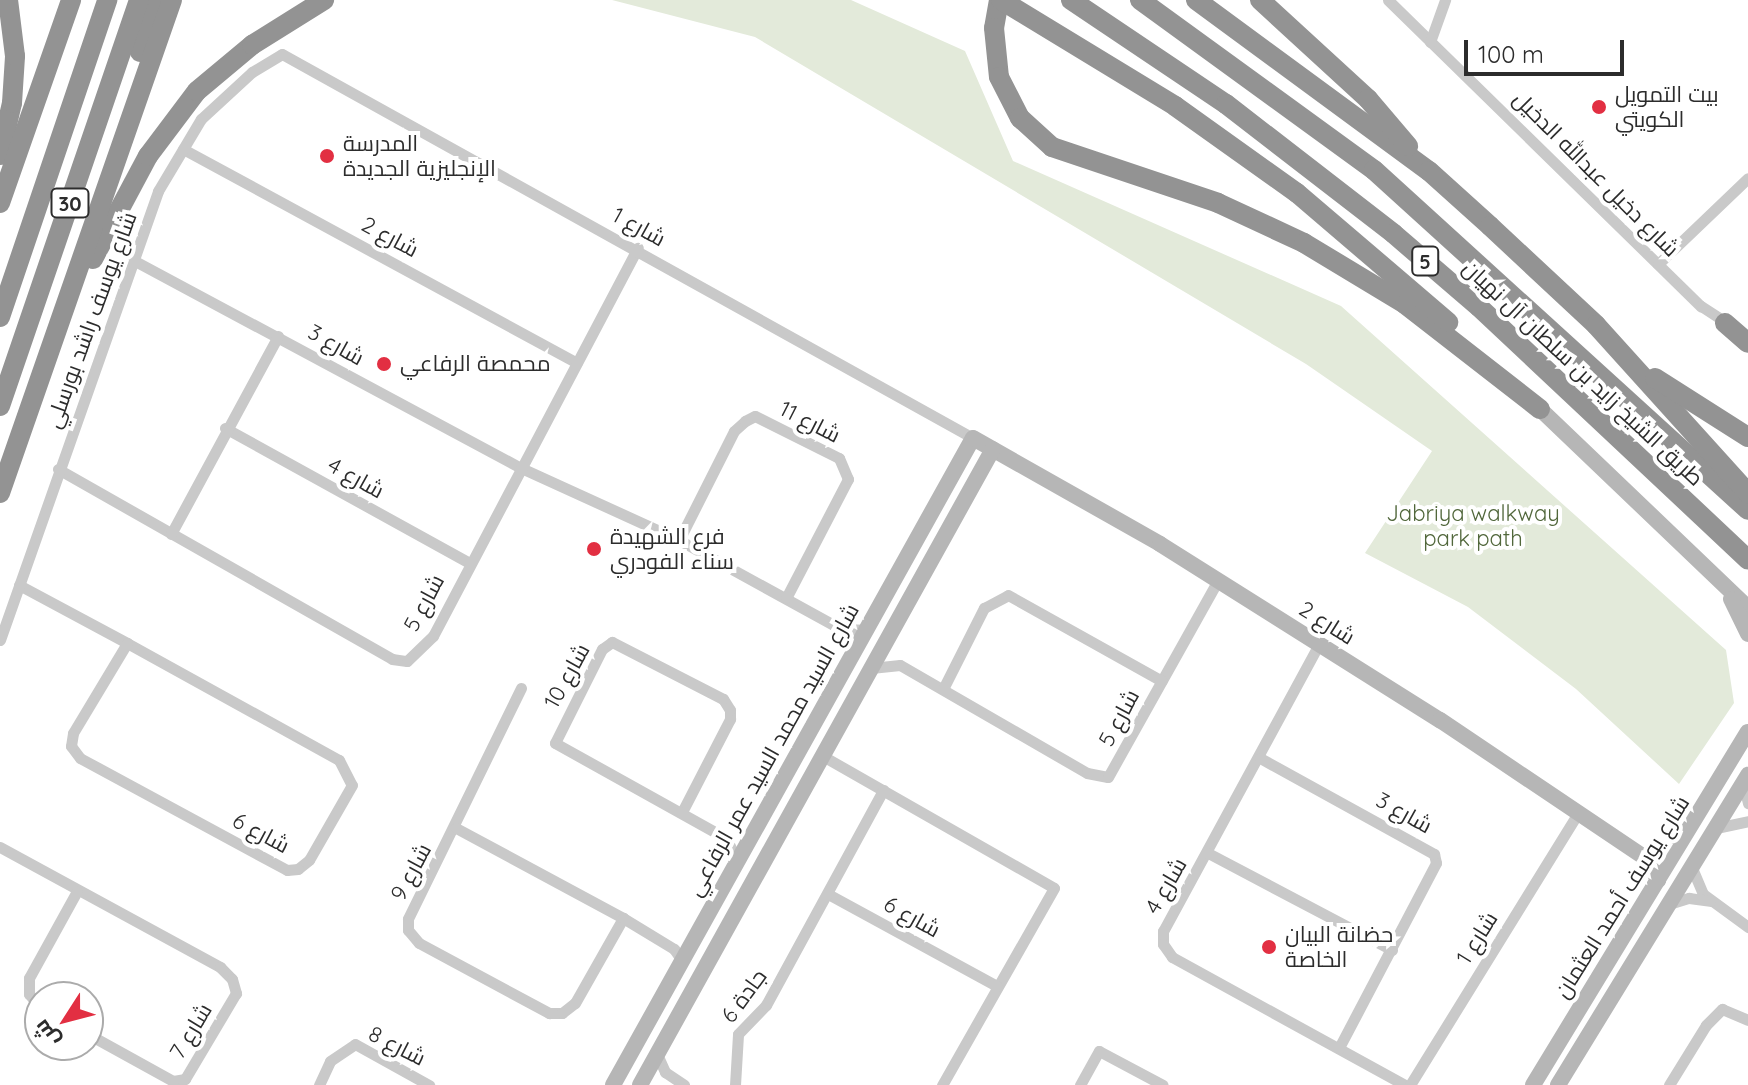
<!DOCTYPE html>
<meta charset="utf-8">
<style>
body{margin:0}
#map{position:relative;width:1748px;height:1085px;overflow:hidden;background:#fff;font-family:Quicksand,Cairo,sans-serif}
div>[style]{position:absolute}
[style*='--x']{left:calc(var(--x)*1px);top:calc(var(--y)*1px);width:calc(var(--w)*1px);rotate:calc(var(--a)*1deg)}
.green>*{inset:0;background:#e3eada}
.street>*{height:11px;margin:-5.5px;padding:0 5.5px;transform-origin:5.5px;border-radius:5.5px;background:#c9c9c9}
.secondary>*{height:16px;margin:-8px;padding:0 8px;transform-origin:8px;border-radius:8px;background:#b6b6b6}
.highway>*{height:20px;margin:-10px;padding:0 10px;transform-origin:10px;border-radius:10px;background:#939393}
.dots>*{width:22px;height:22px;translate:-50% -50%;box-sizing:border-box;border:4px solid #fff;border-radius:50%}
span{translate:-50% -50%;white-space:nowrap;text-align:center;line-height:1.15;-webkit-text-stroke:8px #fff;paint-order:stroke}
.shield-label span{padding:2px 6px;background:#fff;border:2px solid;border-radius:6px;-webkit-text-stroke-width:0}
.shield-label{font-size:20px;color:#2c2c2c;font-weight:700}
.poi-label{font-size:22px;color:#2c2c2c}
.left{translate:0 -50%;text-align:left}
.street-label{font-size:22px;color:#2c2c2c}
.park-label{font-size:22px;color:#51673b}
.north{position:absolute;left:24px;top:981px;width:80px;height:80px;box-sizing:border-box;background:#fff;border:2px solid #ababab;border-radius:50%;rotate:234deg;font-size:22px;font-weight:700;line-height:32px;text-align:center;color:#2c2c2c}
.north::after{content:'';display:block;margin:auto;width:28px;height:36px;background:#e22f42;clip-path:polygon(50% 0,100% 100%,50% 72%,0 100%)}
.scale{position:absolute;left:1464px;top:40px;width:160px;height:36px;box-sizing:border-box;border:4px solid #2c2c2c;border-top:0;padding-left:10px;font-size:24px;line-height:28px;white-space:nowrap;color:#2c2c2c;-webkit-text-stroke:6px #fff;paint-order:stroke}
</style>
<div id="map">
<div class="green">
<i style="clip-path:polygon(612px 0,851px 0,965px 51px,1013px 161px,1341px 306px,1726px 650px,1734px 703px,1679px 784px,1576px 689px,1468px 607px,1365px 553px,1432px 451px,1306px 364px,755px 37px)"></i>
</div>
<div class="street">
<i style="--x:1388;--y:0;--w:438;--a:44.4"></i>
<i style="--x:1701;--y:306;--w:35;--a:33"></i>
<i style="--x:1430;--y:42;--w:45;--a:-70.3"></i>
<i style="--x:183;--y:149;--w:448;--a:28.5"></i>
<i style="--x:133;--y:260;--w:438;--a:28.2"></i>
<i style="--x:519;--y:467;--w:176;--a:24.5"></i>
<i style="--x:679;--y:540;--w:185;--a:28.8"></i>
<i style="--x:841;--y:629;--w:23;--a:2"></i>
<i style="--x:1658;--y:264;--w:124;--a:-43.7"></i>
<i style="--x:225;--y:428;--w:277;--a:28.9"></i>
<i style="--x:58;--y:469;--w:384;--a:29.6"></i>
<i style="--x:392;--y:659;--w:15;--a:8"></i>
<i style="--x:407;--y:661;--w:36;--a:-44"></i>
<i style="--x:433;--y:636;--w:439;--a:-62.2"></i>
<i style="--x:171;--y:534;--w:225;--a:-61.6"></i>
<i style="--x:679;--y:540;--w:122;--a:-63.2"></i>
<i style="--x:734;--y:431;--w:15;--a:-42"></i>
<i style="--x:745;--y:421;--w:11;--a:-27"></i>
<i style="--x:755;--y:416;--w:94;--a:26.6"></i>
<i style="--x:839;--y:458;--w:23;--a:67"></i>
<i style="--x:848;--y:479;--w:134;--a:117.5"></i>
<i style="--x:19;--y:585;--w:123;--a:28.2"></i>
<i style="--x:127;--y:643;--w:242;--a:28.9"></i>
<i style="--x:339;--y:760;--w:28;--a:63"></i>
<i style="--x:352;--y:785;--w:86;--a:119.8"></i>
<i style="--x:309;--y:860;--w:14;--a:141"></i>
<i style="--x:298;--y:869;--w:11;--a:175"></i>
<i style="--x:287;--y:870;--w:235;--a:-151.6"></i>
<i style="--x:80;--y:758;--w:15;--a:-127"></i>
<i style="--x:71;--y:746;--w:13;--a:-81"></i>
<i style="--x:73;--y:733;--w:105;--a:-59"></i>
<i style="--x:0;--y:640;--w:476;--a:-70.6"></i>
<i style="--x:158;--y:191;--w:84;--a:-59.2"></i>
<i style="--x:201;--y:119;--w:69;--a:-42.7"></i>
<i style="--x:252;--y:72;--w:35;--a:-31"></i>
<i style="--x:282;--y:54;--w:791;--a:29.06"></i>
<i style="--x:1319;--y:644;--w:327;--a:118.5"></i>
<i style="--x:1163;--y:931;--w:13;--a:90"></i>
<i style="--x:1163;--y:944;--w:16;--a:55"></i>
<i style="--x:1172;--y:957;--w:266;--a:28.8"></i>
<i style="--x:871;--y:668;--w:29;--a:-6"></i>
<i style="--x:900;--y:665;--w:216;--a:30"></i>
<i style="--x:1087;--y:773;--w:21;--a:11"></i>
<i style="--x:1108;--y:777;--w:226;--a:-60.8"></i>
<i style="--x:521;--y:688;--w:257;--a:116.1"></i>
<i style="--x:408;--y:919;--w:11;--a:90"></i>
<i style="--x:408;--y:930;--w:17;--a:50"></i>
<i style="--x:419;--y:943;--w:148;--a:28.3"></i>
<i style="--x:549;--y:1013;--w:13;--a:0"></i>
<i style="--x:562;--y:1013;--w:16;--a:-38"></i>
<i style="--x:575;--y:1003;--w:98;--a:-60.5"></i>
<i style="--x:943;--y:689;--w:91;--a:-63.2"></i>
<i style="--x:984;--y:608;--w:27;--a:-28"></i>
<i style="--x:1008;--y:595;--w:176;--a:29.2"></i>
<i style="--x:821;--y:755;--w:268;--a:29.7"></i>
<i style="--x:1054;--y:888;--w:227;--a:119.6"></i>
<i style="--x:1260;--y:758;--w:199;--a:28.9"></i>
<i style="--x:1434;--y:854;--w:9;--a:77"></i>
<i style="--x:1436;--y:863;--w:209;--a:117.7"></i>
<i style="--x:1743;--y:783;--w:21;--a:76"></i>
<i style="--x:682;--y:812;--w:105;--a:-62.7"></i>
<i style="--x:730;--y:719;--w:9;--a:-90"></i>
<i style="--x:730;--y:710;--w:13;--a:-122"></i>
<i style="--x:723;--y:699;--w:125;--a:-152.8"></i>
<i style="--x:612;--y:642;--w:12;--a:145"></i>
<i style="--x:602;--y:649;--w:105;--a:116.6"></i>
<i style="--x:555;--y:743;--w:196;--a:29.1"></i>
<i style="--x:726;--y:838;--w:25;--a:64"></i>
<i style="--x:456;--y:828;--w:190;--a:28.3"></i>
<i style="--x:623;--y:918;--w:60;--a:31.3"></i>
<i style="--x:674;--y:949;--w:12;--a:55"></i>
<i style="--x:1716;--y:828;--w:33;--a:-12"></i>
<i style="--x:0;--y:847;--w:251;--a:28.6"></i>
<i style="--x:220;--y:967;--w:17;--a:45"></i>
<i style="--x:232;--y:979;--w:15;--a:74"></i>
<i style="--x:236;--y:993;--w:100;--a:120.7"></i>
<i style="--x:185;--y:1079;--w:12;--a:171"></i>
<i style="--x:173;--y:1081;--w:97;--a:-151.1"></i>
<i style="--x:1208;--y:853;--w:208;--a:27.8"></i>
<i style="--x:1692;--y:868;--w:28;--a:67"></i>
<i style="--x:1703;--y:894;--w:56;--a:36.3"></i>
<i style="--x:828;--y:894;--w:192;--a:28.6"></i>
<i style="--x:1669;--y:904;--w:21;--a:-17"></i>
<i style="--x:1689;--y:898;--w:21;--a:8"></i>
<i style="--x:40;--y:1007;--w:17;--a:-130"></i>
<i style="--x:29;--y:994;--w:16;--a:-90"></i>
<i style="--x:29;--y:978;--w:99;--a:-61.1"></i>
<i style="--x:657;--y:1054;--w:20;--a:66"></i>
<i style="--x:665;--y:1072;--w:23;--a:34"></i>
<i style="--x:319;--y:1085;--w:26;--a:-65"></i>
<i style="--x:330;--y:1061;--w:30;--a:-34"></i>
<i style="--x:355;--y:1044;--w:85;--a:29"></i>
<i style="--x:735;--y:1085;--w:51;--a:-86.6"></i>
<i style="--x:738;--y:1034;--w:40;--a:-46"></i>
<i style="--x:766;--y:1005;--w:245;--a:-61.4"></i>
<i style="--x:1080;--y:1085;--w:39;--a:-61"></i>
<i style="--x:1099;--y:1051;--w:72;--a:28"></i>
<i style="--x:1410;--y:1085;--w:322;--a:-58.3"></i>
<i style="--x:1669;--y:1085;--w:70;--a:-58.3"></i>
<i style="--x:1706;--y:1025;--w:23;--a:-45"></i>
<i style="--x:1722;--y:1009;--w:28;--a:23"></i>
</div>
<div class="secondary">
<i style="--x:1540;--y:409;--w:288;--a:43.7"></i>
<i style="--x:1731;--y:599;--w:39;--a:64"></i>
<i style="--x:613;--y:1085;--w:740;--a:-60.91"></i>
<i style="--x:973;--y:438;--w:215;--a:29.5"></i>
<i style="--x:1160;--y:544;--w:331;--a:32.2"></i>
<i style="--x:1440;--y:720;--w:249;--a:33.9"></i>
<i style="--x:1647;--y:859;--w:24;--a:62"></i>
<i style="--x:640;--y:1085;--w:727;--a:-60.97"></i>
<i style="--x:1533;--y:1085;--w:413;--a:-58.7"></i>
<i style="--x:1558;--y:1085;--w:364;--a:-58.5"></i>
</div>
<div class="highway">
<i style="--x:999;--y:0;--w:28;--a:100"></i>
<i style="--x:994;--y:28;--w:49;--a:84.2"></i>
<i style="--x:999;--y:77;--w:46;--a:62.9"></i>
<i style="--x:1020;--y:118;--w:43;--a:42.2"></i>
<i style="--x:1052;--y:147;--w:175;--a:18.6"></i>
<i style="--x:1218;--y:203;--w:95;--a:24.9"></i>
<i style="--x:1304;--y:243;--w:118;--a:31.1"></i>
<i style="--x:1405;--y:304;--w:171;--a:37.9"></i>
<i style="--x:1001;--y:0;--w:204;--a:31.3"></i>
<i style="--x:1175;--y:106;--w:150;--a:35.5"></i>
<i style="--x:1297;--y:193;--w:199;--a:40.5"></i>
<i style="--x:1071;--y:0;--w:187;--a:33.9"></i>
<i style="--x:1226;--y:104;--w:212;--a:37.7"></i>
<i style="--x:1394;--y:234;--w:112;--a:40.7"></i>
<i style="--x:1479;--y:307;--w:369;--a:43.2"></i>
<i style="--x:1140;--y:0;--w:289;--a:36"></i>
<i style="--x:1374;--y:170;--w:505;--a:42.27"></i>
<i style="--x:1196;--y:0;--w:289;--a:36.3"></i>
<i style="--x:1429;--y:171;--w:82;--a:42"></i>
<i style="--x:1490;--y:226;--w:145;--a:43"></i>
<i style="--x:1596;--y:325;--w:227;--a:47.9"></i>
<i style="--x:1260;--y:0;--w:147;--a:42.5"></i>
<i style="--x:1368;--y:99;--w:62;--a:49.6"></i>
<i style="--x:140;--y:52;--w:54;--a:-73.9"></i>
<i style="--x:0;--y:155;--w:53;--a:-77"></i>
<i style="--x:12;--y:103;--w:47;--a:-86.3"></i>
<i style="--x:15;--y:56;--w:56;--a:-97.1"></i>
<i style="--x:0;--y:203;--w:215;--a:-70.7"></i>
<i style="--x:93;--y:259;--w:117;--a:-61.9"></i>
<i style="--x:148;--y:156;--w:81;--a:-53"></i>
<i style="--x:197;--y:91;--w:72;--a:-39.9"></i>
<i style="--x:252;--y:45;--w:85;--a:-32"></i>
<i style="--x:0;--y:317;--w:335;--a:-71.3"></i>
<i style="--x:1725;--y:323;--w:30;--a:41"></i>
<i style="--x:1655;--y:378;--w:110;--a:32.4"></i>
<i style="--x:0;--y:406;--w:429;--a:-71.1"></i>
<i style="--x:0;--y:493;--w:522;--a:-70.77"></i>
</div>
<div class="dots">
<i style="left:1599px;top:107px;background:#e22f42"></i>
<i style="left:327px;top:156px;background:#e22f42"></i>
<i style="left:384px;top:364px;background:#e22f42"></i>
<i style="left:594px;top:549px;background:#e22f42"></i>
<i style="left:1269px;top:947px;background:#e22f42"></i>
</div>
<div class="shield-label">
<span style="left:70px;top:203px">30</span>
<span style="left:1425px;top:261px">5</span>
</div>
<div class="poi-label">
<span class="left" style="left:1615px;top:107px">بيت التمويل<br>الكويتي</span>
<span class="left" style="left:343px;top:156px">المدرسة<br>الإنجليزية الجديدة</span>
<span class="left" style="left:400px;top:364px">محمصة الرفاعي</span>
<span class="left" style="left:610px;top:549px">فرع الشهيدة<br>سناء الفودري</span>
<span class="left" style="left:1285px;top:947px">حضانة البيان<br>الخاصة</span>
</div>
<div class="street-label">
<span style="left:1596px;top:174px;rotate:45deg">شارع دخيل عبدالله الدخيل</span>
<span style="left:639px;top:227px;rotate:29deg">شارع 1</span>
<span style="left:390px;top:237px;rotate:28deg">شارع 2</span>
<span style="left:91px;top:320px;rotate:-70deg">شارع يوسف راشد بورسلي</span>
<span style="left:336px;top:345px;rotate:29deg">شارع 3</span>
<span style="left:1583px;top:373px;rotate:43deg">طريق الشيخ زايد بن سلطان آل نهيان</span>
<span style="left:810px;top:422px;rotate:27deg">شارع 11</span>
<span style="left:356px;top:478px;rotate:29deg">شارع 4</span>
<span style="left:424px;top:603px;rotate:-62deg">شارع 5</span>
<span style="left:1327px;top:623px;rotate:32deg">شارع 2</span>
<span style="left:567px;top:676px;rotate:-61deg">شارع 10</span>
<span style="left:1119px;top:718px;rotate:-62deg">شارع 5</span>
<span style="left:773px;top:750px;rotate:-61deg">شارع السيد محمد السيد عمر الرفاعي</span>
<span style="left:1404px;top:813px;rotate:29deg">شارع 3</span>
<span style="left:261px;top:833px;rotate:28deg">شارع 6</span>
<span style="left:411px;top:872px;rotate:-62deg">شارع 9</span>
<span style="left:1166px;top:886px;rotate:-60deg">شارع 4</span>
<span style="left:1622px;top:897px;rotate:-58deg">شارع يوسف أحمد العثمان</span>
<span style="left:912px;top:917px;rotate:29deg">شارع 6</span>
<span style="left:1477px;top:938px;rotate:-58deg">شارع 1</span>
<span style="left:744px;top:996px;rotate:-54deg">جادة 6</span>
<span style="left:191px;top:1031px;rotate:-59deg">شارع 7</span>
<span style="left:397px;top:1046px;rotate:27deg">شارع 8</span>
</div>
<div class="park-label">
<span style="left:1473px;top:526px">Jabriya walkway<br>park path</span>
</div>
<div class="north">ش</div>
<div class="scale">100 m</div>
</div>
